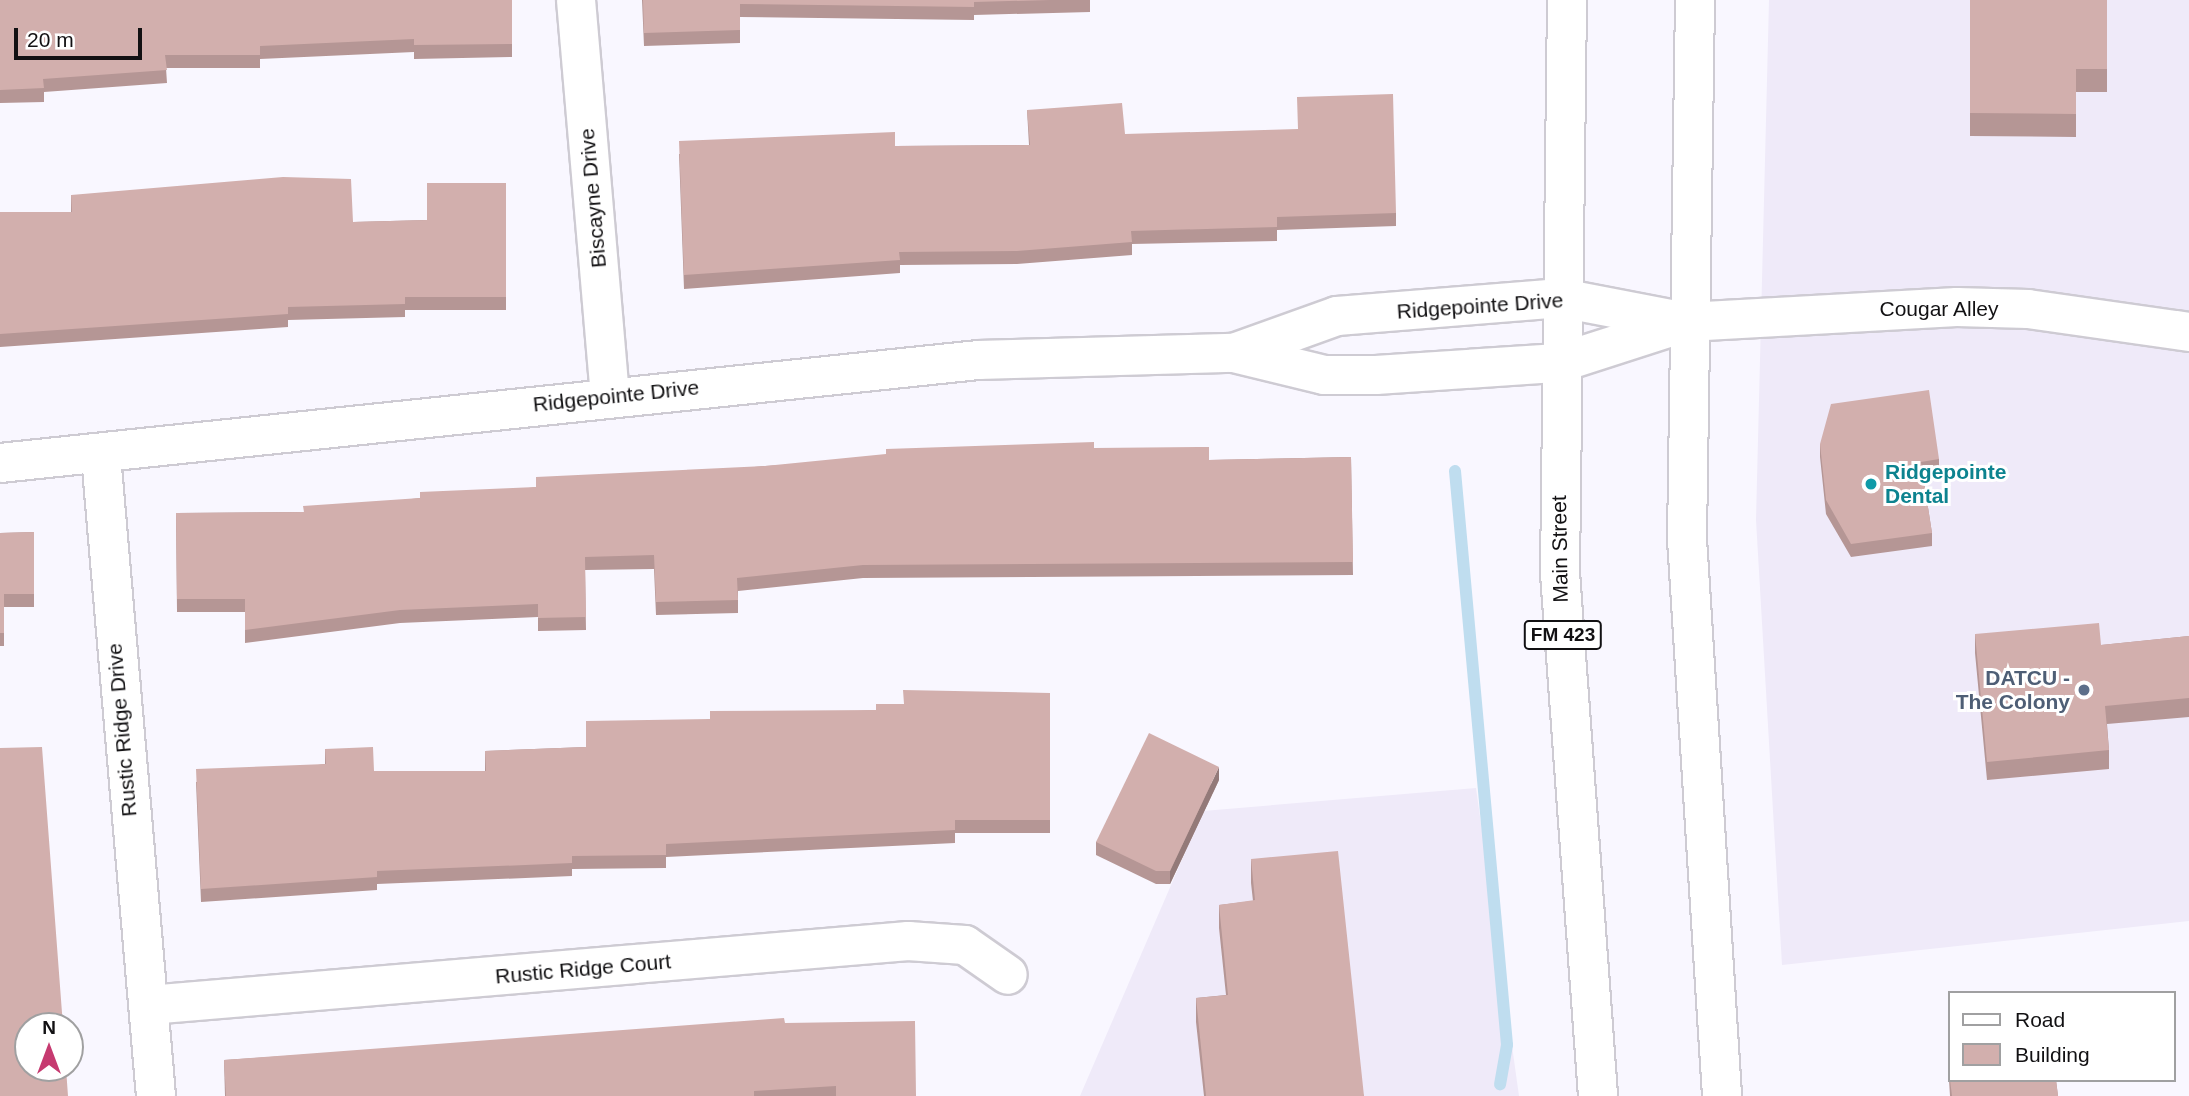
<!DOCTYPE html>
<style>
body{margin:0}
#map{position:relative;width:2189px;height:1096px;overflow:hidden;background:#f9f7ff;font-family:Helvetica,sans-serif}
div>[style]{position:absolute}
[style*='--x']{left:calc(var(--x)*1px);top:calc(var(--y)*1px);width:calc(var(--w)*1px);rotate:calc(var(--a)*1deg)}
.built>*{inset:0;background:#efeaf9}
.stream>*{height:12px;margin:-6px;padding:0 6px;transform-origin:6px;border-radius:6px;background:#bfddef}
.roads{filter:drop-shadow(2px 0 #cecbd3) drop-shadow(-2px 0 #cecbd3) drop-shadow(0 2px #cecbd3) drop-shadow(0 -2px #cecbd3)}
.minor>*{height:38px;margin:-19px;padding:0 19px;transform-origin:19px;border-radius:19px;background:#fff}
.major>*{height:38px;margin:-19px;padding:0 19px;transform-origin:19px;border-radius:19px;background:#fff}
.wall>*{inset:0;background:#b59695}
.shaded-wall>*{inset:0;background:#937a79}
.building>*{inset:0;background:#d2afad}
.dots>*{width:19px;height:19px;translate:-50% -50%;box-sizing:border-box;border:4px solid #fff;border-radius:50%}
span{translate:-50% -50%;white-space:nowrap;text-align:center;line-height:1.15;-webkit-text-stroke:6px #fff;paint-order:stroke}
.shield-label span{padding:2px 5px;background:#fff;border:2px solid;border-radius:5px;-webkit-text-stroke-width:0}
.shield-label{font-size:19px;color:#121113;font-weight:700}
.street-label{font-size:21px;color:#121113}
.culture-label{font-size:21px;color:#0d838f;font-weight:700}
.left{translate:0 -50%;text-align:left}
.service-label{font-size:21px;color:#4e5e75;font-weight:700}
.right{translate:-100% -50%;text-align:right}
.legend{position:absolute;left:1948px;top:991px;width:228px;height:91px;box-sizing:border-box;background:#fff;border:2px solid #a0a0a1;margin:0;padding:9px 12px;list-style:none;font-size:21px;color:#121113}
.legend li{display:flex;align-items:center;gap:14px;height:35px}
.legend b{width:35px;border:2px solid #a0a0a1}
.north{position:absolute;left:14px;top:1012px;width:70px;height:70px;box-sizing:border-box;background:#fff;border:2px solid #a0a0a1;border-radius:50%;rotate:0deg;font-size:19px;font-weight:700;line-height:28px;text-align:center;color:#121113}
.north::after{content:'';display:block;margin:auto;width:24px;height:32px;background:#c63a70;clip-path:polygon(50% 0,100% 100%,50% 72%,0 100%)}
.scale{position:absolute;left:14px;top:28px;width:128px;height:32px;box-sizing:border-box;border:4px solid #121113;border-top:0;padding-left:9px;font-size:21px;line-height:24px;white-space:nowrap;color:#121113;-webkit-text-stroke:5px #fff;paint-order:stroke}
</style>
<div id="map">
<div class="built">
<i style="clip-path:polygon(1769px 0,2189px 0,2189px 921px,1782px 965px,1756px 520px)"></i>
<i style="clip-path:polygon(1476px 788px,1519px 1096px,1080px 1096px,1203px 811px)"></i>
</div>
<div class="stream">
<i style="--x:1455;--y:471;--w:576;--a:84.82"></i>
<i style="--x:1507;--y:1045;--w:40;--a:100"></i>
</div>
<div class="roads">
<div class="minor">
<i style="--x:576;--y:0;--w:397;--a:85.1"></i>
<i style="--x:1234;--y:353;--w:109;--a:-19.8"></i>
<i style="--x:1337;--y:316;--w:225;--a:-4.6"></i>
<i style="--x:1561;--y:298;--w:123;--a:10.8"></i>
<i style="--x:101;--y:456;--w:642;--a:85.09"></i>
<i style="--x:0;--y:463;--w:983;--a:-6.01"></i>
<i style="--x:978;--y:360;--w:256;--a:-1.6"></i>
<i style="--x:1234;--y:353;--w:93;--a:13.7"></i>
<i style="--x:1324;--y:375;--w:52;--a:0"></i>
<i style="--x:1376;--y:375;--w:183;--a:-3.8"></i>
<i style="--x:1559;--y:363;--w:134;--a:-17.8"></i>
<i style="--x:1687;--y:322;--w:270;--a:-3.2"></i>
<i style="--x:1957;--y:307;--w:71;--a:1.6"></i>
<i style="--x:2028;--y:309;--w:163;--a:8.1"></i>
<i style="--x:149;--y:1005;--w:762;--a:-4.82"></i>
<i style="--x:908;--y:941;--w:57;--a:4"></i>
<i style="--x:965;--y:945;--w:52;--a:34.9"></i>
</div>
<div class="major">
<i style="--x:1567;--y:0;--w:573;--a:90.7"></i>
<i style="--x:1560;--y:573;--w:524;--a:85.84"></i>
<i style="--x:1695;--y:0;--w:539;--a:90.85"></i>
<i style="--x:1687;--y:539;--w:558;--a:86.4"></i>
</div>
</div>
<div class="wall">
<i style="clip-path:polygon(0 0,512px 0,512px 57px,414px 59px,414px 52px,260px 59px,260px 68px,166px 68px,167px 83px,44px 92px,44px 102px,0 103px)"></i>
<i style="clip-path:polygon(642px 0,1090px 0,1090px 12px,974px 15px,974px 20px,740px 17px,740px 43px,644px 46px)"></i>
<i style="clip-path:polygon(1970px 0,2107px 0,2107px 92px,2076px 92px,2076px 137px,1970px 136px)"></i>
<i style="clip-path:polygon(1027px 110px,1125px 134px,1396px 213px,1396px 226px,1277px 230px,1277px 241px,1132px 244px,1132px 255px,1017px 264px,900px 265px,900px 273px,684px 289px,679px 154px,895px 146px,1029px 145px)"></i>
<i style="clip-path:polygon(506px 183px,506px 310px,405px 310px,405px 317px,288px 320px,288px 327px,0 347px,0 212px,71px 212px,71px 195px,353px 222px,427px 220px)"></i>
<i style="clip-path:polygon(1820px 444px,1939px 459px,1939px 472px,1923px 475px,1932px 533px,1932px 546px,1851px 557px,1826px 514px,1820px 457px)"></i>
<i style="clip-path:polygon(1094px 448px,1209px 460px,1351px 457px,1353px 575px,863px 578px,738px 591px,738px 613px,656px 615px,654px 569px,585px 570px,586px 630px,538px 631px,538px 617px,400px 623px,245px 643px,245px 612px,177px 612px,176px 513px,303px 512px,420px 498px,765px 466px)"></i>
<i style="clip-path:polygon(34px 532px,34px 607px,4px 607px,4px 646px,0 646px,0 533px)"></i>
<i style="clip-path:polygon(1975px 634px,2101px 645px,2189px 636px,2189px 717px,2107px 724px,2109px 750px,2109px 769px,1987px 780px,1975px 653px)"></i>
<i style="clip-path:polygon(1050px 693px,1050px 833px,955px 833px,955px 843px,666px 857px,666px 868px,572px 869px,572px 876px,377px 884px,377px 890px,201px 902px,196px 782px,325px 764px,325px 749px,374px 771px,485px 771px,485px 751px,586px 747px,710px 719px,876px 710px,903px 704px)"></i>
<i style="clip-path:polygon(1219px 780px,1170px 884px,1156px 884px,1096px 855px,1096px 842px)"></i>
<i style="clip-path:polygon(1251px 859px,1364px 1096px,1204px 1096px,1196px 1022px,1196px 998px,1226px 995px,1219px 928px,1219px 905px,1253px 901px,1251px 883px)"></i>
<i style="clip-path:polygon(785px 1023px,916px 1096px,225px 1096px,224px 1060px)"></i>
<i style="clip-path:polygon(1949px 1080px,2056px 1080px,2058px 1096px,1950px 1096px)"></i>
</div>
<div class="shaded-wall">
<i style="clip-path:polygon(1219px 767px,1219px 780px,1170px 884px,1170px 871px)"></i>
</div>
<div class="building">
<i style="clip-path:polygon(0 0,512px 0,512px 44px,414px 45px,414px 39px,260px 46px,260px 55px,165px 55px,167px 70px,43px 79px,44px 88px,0 90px)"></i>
<i style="clip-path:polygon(643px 0,1050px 0,974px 2px,974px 7px,740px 4px,740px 30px,644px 33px)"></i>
<i style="clip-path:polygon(1970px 0,2107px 0,2107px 69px,2076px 69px,2076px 114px,1970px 113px)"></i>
<i style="clip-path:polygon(1393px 94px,1396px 213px,1277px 217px,1277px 227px,1131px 231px,1132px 242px,1017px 251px,899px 252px,900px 260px,684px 275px,679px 141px,895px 132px,895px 146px,1030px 145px,1027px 110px,1122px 103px,1125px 134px,1298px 129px,1297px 97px)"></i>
<i style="clip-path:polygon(283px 177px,351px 179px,353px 222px,427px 220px,427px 183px,506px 183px,506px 297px,405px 297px,405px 304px,288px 307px,288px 314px,0 334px,0 212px,72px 212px,71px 195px)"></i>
<i style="clip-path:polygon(1929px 390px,1939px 459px,1921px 462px,1932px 533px,1851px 544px,1826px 500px,1820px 444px,1831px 404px)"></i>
<i style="clip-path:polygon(1094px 442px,1094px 448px,1209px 447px,1209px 460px,1351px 457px,1353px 562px,863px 565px,737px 578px,738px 600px,656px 602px,654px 555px,585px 557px,586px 617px,538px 618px,538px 604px,400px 610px,245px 630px,245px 599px,177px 599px,176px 513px,304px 512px,303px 506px,420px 498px,420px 492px,536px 487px,536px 477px,765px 466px,886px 454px,886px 449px)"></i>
<i style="clip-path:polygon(34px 532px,34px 594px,4px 594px,4px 633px,0 633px,0 533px)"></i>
<i style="clip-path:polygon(2099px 623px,2101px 645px,2189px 636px,2189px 698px,2105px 706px,2109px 750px,1987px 762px,1975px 634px)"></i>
<i style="clip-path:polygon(903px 690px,1050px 693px,1050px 820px,955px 820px,955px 830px,666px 844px,666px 855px,572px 856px,572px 863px,377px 871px,377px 877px,201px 889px,196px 769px,326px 764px,325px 749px,373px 747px,374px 771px,486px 771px,485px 751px,586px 747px,586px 721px,710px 719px,710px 711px,876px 710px,876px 704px,904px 704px)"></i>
<i style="clip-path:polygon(1149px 733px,1219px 767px,1170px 871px,1156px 871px,1096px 842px)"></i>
<i style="clip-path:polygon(42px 747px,63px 1026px,28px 1026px,28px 1068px,66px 1068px,68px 1096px,0 1096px,0 748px)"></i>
<i style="clip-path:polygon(1338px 851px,1364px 1096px,1206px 1096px,1196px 998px,1228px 995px,1219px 905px,1255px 900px,1251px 859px)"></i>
<i style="clip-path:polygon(784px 1018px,785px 1023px,915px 1021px,916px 1096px,836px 1096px,836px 1086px,754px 1091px,754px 1096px,226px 1096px,224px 1060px)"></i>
<i style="clip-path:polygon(1950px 1080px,2056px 1080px,2058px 1096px,1952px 1096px)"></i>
</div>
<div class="dots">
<i style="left:1871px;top:484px;background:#0f9aa8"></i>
<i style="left:2084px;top:690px;background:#5c6f8a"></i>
</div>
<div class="shield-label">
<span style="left:1563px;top:635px">FM 423</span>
</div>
<div class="street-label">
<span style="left:593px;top:198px;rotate:-95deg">Biscayne Drive</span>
<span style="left:1480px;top:306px;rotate:-4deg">Ridgepointe Drive</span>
<span style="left:1939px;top:309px">Cougar Alley</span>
<span style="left:616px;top:396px;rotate:-6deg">Ridgepointe Drive</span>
<span style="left:1560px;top:549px;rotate:-91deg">Main Street</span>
<span style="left:122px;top:730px;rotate:-95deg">Rustic Ridge Drive</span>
<span style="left:583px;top:969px;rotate:-5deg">Rustic Ridge Court</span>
</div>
<div class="culture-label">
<span class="left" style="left:1885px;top:484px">Ridgepointe<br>Dental</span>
</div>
<div class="service-label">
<span class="right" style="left:2070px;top:690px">DATCU -<br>The Colony</span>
</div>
<ul class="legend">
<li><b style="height:9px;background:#fff"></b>Road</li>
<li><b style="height:19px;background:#d2afad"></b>Building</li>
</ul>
<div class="north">N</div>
<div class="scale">20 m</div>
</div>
